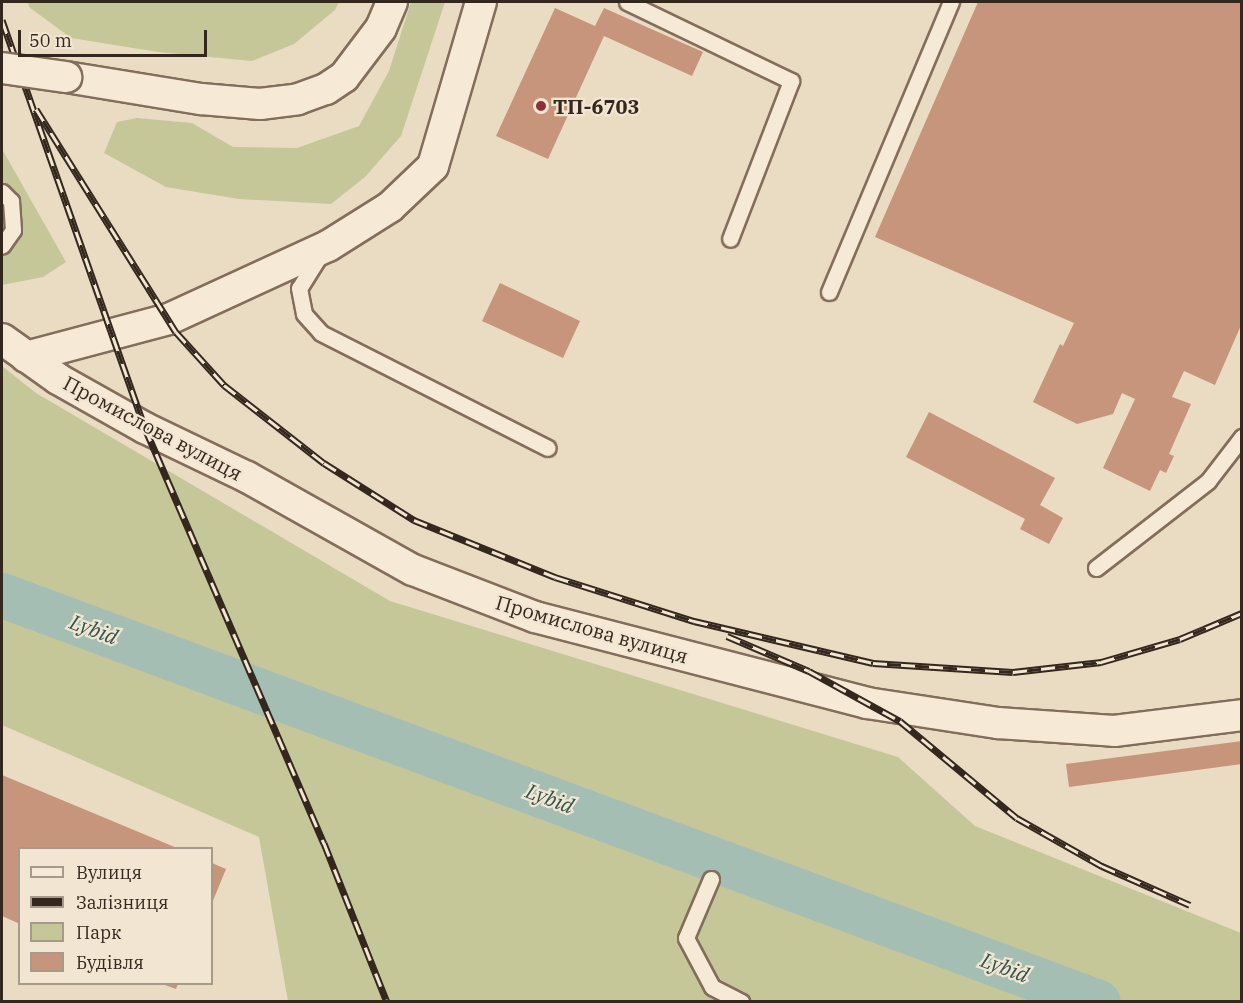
<!DOCTYPE html>
<meta charset="utf-8">
<style>
body{margin:0}
#map{position:relative;width:1243px;height:1003px;overflow:hidden;background:#eadbc3;font-family:"IBM Plex Serif",serif}
div>[style]{position:absolute}
[style*='--x']{left:calc(var(--x)*1px);top:calc(var(--y)*1px);width:calc(var(--w)*1px);rotate:calc(var(--a)*1deg)}
.green>*{inset:0;background:#c6c798}
.river>*{height:45px;margin:-22.5px;padding:0 22.5px;transform-origin:22.5px;border-radius:22.5px;background:#a5beb4}
.building>*{inset:0;background:#c6957c}
.roads{filter:drop-shadow(2px 0 #836d5b) drop-shadow(-2px 0 #836d5b) drop-shadow(0 2px #836d5b) drop-shadow(0 -2px #836d5b)}
.lane>*{height:15px;margin:-7.5px;padding:0 7.5px;transform-origin:7.5px;border-radius:7.5px;background:#f6ead6}
.street>*{height:30px;margin:-15px;padding:0 15px;transform-origin:15px;border-radius:15px;background:#f6ead6}
.rail>*{height:7px;margin-top:-3.5px;transform-origin:0;background:repeating-linear-gradient(90deg,#f2e6d2 0 14px,#34271e 0 28px);box-sizing:border-box;border-block:2px solid #34271e}
.bridges{filter:drop-shadow(2px 0 #836d5b) drop-shadow(-2px 0 #836d5b) drop-shadow(0 2px #836d5b) drop-shadow(0 -2px #836d5b)}
.street-bridge>*{height:30px;margin:-15px;padding:0 15px;transform-origin:15px;border-radius:15px;background:#f6ead6}
.dots>*{width:16px;height:16px;translate:-50% -50%;box-sizing:border-box;border:3px solid #f2e6d2;border-radius:50%}
span{translate:-50% -50%;white-space:nowrap;text-align:center;line-height:1.15;-webkit-text-stroke:4.5px #f2e6d2;paint-order:stroke}
.poi-label{font-size:20px;color:#34271e;font-weight:700}
.left{translate:0 -50%;text-align:left}
.street-label{font-size:20px;color:#34271e}
.water-label{font-size:21px;color:#2f534e;font-style:italic}
.frame{position:absolute;inset:0;border:3px solid #34271e;pointer-events:none}
.legend{position:absolute;left:18px;top:847px;width:195px;height:138px;box-sizing:border-box;background:#f2e6d2;border:2px solid #a69a8a;margin:0;padding:8px 10px;list-style:none;font-size:18px;color:#34271e}
.legend li{display:flex;align-items:center;gap:12px;height:30px}
.legend b{width:30px;border:2px solid #a69a8a}
.scale{position:absolute;left:18px;top:30px;width:189px;height:27px;box-sizing:border-box;border:3px solid #34271e;border-top:0;padding-left:8px;font-size:18px;line-height:21px;white-space:nowrap;color:#34271e;-webkit-text-stroke:4px #f2e6d2;paint-order:stroke}
</style>
<div id="map">
<div class="green">
<i style="clip-path:polygon(28px 2px,339px 2px,335px 10px,294px 44px,252px 61px,158px 52px,71px 38px,29px 7px)"></i>
<i style="clip-path:polygon(411px 2px,445px 2px,401px 136px,365px 177px,331px 204px,239px 199px,166px 187px,104px 153px,117px 122px,137px 118px,192px 123px,233px 147px,297px 148px,359px 126px,389px 71px)"></i>
<i style="clip-path:polygon(2px 149px,66px 262px,43px 277px,2px 285px,2px 244px,13px 230px,2px 192px)"></i>
<i style="clip-path:polygon(2px 366px,36px 393px,390px 601px,898px 757px,975px 826px,1241px 933px,1241px 1001px,288px 1001px,259px 837px,2px 725px)"></i>
</div>
<div class="river">
<i style="--x:2;--y:595;--w:1169;--a:20.37"></i>
</div>
<div class="building">
<i style="clip-path:polygon(978px 2px,1242px 2px,1242px 323px,1215px 385px,1184px 371px,1172px 397px,1191px 404px,1169px 454px,1174px 456px,1166px 473px,1160px 470px,1150px 491px,1103px 468px,1135px 399px,1122px 393px,1113px 414px,1077px 424px,1033px 402px,1060px 344px,1063px 346px,1074px 323px,875px 237px)"></i>
<i style="clip-path:polygon(555px 8px,595px 26px,604px 8px,703px 52px,692px 76px,604px 36px,548px 159px,496px 136px)"></i>
<i style="clip-path:polygon(500px 283px,580px 321px,563px 358px,482px 321px)"></i>
<i style="clip-path:polygon(929px 412px,1055px 478px,1040px 505px,1063px 518px,1049px 544px,1020px 529px,1025px 519px,906px 457px)"></i>
<i style="clip-path:polygon(1242px 741px,1242px 764px,1069px 787px,1066px 764px)"></i>
<i style="clip-path:polygon(2px 775px,177px 848px,20px 848px,20px 924px,2px 916px)"></i>
<i style="clip-path:polygon(212px 863px,226px 869px,212px 903px)"></i>
<i style="clip-path:polygon(162px 984px,178px 984px,176px 989px)"></i>
</div>
<div class="roads">
<div class="lane">
<i style="--x:627;--y:2;--w:182;--a:25.7"></i>
<i style="--x:791;--y:81;--w:169;--a:111.1"></i>
<i style="--x:2;--y:192;--w:13;--a:45"></i>
<i style="--x:11;--y:201;--w:29;--a:86"></i>
<i style="--x:13;--y:230;--w:19;--a:125"></i>
<i style="--x:320;--y:255;--w:39;--a:122"></i>
<i style="--x:299;--y:288;--w:26;--a:79"></i>
<i style="--x:304;--y:314;--w:25;--a:48"></i>
<i style="--x:321;--y:333;--w:254;--a:26.9"></i>
<i style="--x:829;--y:292;--w:315;--a:-67.2"></i>
<i style="--x:1096;--y:568;--w:142;--a:-37.8"></i>
<i style="--x:1208;--y:481;--w:56;--a:-52.3"></i>
<i style="--x:711;--y:879;--w:64;--a:113"></i>
<i style="--x:686;--y:938;--w:55;--a:62"></i>
<i style="--x:712;--y:987;--w:33;--a:27"></i>
</div>
<div class="street">
<i style="--x:66;--y:77;--w:137;--a:9.3"></i>
<i style="--x:201;--y:99;--w:59;--a:4.8"></i>
<i style="--x:260;--y:104;--w:38;--a:-7"></i>
<i style="--x:298;--y:99;--w:30;--a:-20"></i>
<i style="--x:326;--y:89;--w:22;--a:-34"></i>
<i style="--x:344;--y:77;--w:61;--a:-52.9"></i>
<i style="--x:381;--y:28;--w:28;--a:-67"></i>
<i style="--x:2;--y:339;--w:69;--a:35.5"></i>
<i style="--x:58;--y:379;--w:100;--a:29.4"></i>
<i style="--x:145;--y:428;--w:113;--a:25.7"></i>
<i style="--x:247;--y:477;--w:190;--a:29.3"></i>
<i style="--x:413;--y:570;--w:131;--a:21.1"></i>
<i style="--x:535;--y:617;--w:343;--a:14.5"></i>
<i style="--x:867;--y:703;--w:133;--a:8.7"></i>
<i style="--x:998;--y:723;--w:116;--a:3.9"></i>
<i style="--x:1114;--y:731;--w:129;--a:-7.1"></i>
<i style="--x:26;--y:357;--w:148;--a:-14.9"></i>
<i style="--x:169;--y:319;--w:175;--a:-24.7"></i>
<i style="--x:328;--y:246;--w:73;--a:-32.2"></i>
<i style="--x:390;--y:207;--w:59;--a:-43.6"></i>
<i style="--x:433;--y:166;--w:171;--a:-73.7"></i>
</div>
</div>
<div class="rail">
<i style="--x:2;--y:20;--w:432;--a:70.7"></i>
<i style="--x:145;--y:428;--w:452;--a:66.7"></i>
<i style="--x:324;--y:843;--w:171;--a:68.4"></i>
<i style="--x:36;--y:109;--w:263;--a:57.9"></i>
<i style="--x:176;--y:332;--w:72;--a:47.8"></i>
<i style="--x:224;--y:385;--w:127;--a:38"></i>
<i style="--x:324;--y:463;--w:107;--a:32.3"></i>
<i style="--x:414;--y:520;--w:152;--a:22"></i>
<i style="--x:555;--y:577;--w:146;--a:17.6"></i>
<i style="--x:694;--y:621;--w:184;--a:13.2"></i>
<i style="--x:873;--y:663;--w:140;--a:3.7"></i>
<i style="--x:1013;--y:672;--w:89;--a:-6.5"></i>
<i style="--x:1101;--y:662;--w:82;--a:-16.2"></i>
<i style="--x:1180;--y:639;--w:67;--a:-22.8"></i>
<i style="--x:727;--y:636;--w:89;--a:23.1"></i>
<i style="--x:809;--y:671;--w:104;--a:28.8"></i>
<i style="--x:900;--y:721;--w:152;--a:39.7"></i>
<i style="--x:1017;--y:818;--w:98;--a:29.5"></i>
<i style="--x:1102;--y:866;--w:96;--a:23.9"></i>
</div>
<div class="bridges">
<div class="street-bridge">
<i style="--x:2;--y:68;--w:65;--a:8"></i>
</div>
</div>
<div class="dots">
<i style="left:541px;top:106px;background:#8d3038"></i>
</div>
<div class="poi-label">
<span class="left" style="left:553px;top:106px">ТП-6703</span>
</div>
<div class="street-label">
<span style="left:153px;top:428px;rotate:28deg">Промислова вулиця</span>
<span style="left:592px;top:629px;rotate:16deg">Промислова вулиця</span>
</div>
<div class="water-label">
<span style="left:94px;top:629px;rotate:20deg">Lybid</span>
<span style="left:550px;top:798px;rotate:20deg">Lybid</span>
<span style="left:1005px;top:967px;rotate:20deg">Lybid</span>
</div>
<div class="frame"></div>
<ul class="legend">
<li><b style="height:8px;background:#f6ead6"></b>Вулиця</li>
<li><b style="height:8px;background:#34271e"></b>Залізниця</li>
<li><b style="height:16px;background:#c6c798"></b>Парк</li>
<li><b style="height:16px;background:#c6957c"></b>Будівля</li>
</ul>
<div class="scale">50 m</div>
</div>
